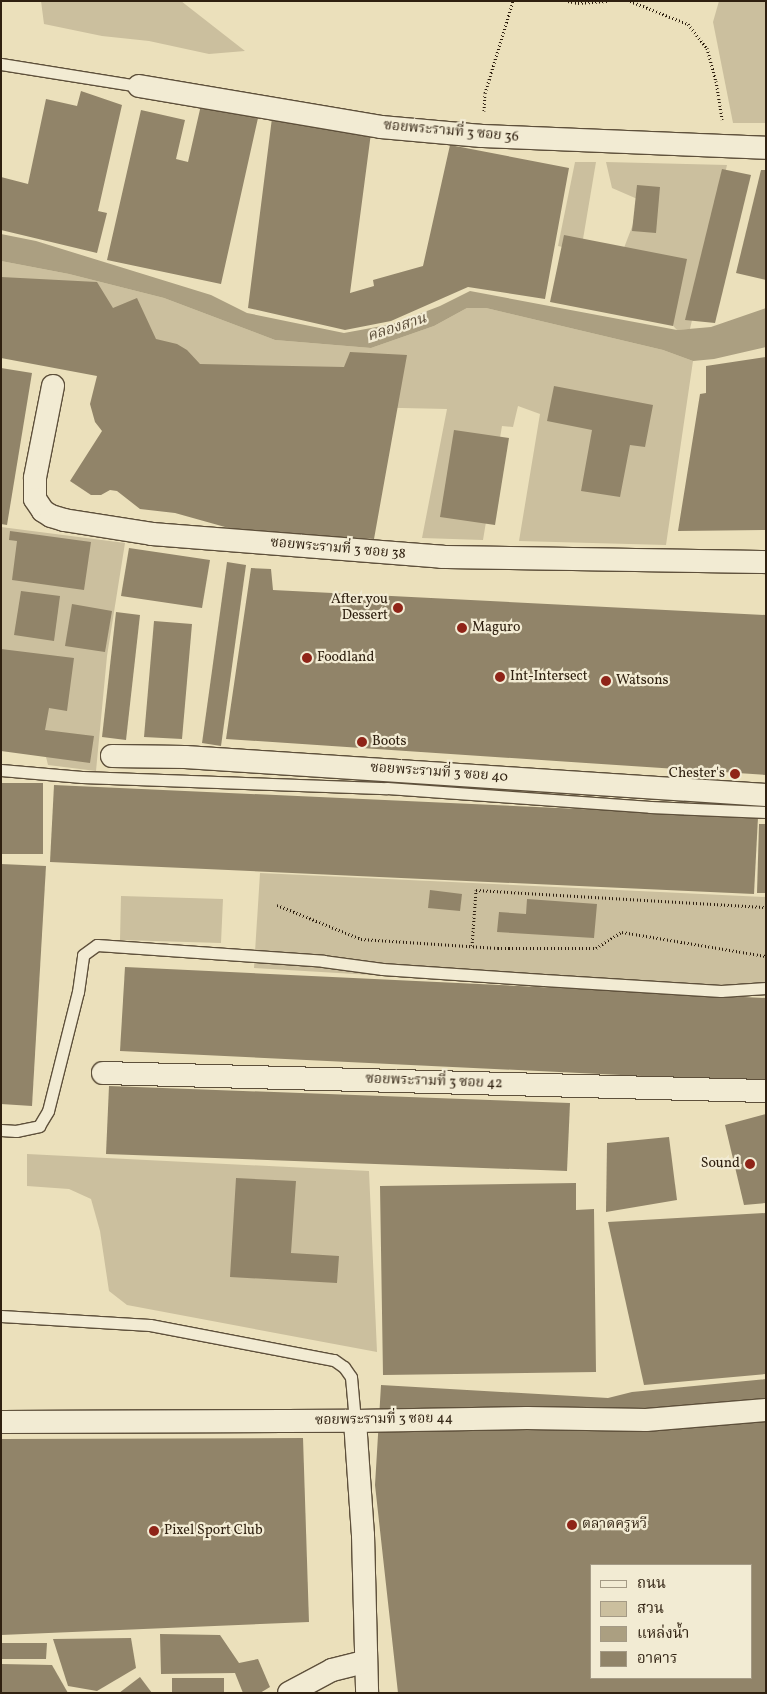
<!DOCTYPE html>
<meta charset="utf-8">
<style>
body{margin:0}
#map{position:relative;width:767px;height:1694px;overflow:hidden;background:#ebe0bb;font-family:Vollkorn,"Noto Serif Thai",serif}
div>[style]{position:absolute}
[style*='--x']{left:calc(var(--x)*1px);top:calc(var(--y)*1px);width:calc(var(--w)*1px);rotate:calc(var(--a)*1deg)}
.green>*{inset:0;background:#cbbf9e}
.water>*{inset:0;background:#ab9f81}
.building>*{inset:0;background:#918469}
.path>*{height:3px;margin-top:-1.5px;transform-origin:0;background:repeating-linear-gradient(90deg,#2f2010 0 1px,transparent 0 3.5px)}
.roads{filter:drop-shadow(1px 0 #5e503b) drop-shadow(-1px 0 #5e503b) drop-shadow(0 1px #5e503b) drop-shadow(0 -1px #5e503b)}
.service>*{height:11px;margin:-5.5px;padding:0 5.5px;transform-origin:5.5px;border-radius:5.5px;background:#f2ebd3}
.minor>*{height:22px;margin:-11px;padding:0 11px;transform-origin:11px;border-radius:11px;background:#f2ebd3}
.dots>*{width:14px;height:14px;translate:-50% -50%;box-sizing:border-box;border:2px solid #f2ebd3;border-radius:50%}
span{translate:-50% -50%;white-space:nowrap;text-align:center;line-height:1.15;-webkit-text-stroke:4.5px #f2ebd3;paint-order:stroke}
.street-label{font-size:14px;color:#2f2010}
.poi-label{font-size:14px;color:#2f2010}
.right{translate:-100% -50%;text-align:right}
.left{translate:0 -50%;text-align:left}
.water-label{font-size:15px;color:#5a4c38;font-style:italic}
.frame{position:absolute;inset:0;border:2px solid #2f2010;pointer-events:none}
.legend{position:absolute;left:590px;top:1564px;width:162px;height:115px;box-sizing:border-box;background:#f2ebd3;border:1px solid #a49a85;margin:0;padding:6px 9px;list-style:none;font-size:15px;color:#2f2010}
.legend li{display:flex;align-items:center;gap:10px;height:25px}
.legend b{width:25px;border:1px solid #a49a85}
</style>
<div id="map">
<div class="green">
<i style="clip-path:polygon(41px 1px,181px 1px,245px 51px,209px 54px,149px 41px,102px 36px,44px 24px)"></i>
<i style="clip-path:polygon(719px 1px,766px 1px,766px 123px,733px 123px,713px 22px)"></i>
<i style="clip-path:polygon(575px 162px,596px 162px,581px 251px,558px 246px)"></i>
<i style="clip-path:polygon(606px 162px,727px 165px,690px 329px,677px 330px,617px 266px,642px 201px,612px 188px)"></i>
<i style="clip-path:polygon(1px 261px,69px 274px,164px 298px,275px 340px,371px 348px,434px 326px,467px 308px,486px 308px,663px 350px,693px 361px,666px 545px,519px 541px,540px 414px,518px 406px,513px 427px,502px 426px,483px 540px,422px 538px,447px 409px,215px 404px,1px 302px)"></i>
<i style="clip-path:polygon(1px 527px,125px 543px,107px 656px,96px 771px,48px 765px,24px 667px,1px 667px)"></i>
<i style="clip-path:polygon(260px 873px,766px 897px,766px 996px,722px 996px,254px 968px)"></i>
<i style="clip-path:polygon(121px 896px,223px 899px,221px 943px,120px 940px)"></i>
<i style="clip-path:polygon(27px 1154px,369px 1171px,377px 1352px,127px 1305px,109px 1291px,100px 1231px,91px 1199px,69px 1189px,27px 1186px)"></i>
</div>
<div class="water">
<i style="clip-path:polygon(1px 234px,36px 241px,211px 295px,247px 313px,344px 333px,393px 324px,440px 306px,470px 291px,677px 330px,711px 327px,766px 308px,766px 347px,714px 359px,693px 361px,663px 350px,486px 308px,467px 308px,434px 326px,371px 348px,275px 340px,164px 298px,69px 274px,1px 261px)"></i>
</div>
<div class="building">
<i style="clip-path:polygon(81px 91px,122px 105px,98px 211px,107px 213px,97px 253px,1px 230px,1px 177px,28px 184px,46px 99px,77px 106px)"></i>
<i style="clip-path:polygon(201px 105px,258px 118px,221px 284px,107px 260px,141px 110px,185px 120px,176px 159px,188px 162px)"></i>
<i style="clip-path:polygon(272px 118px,371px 133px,350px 293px,374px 286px,373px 280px,423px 266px,450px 145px,569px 168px,545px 299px,468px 287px,391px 321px,345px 330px,248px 308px)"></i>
<i style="clip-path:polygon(722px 169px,751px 175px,715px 323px,685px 320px)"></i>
<i style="clip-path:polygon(761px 170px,766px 170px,766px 280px,736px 273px)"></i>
<i style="clip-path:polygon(637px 185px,660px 187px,656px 233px,632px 231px)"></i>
<i style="clip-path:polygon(564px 235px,687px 259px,673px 326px,550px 302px)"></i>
<i style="clip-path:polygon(1px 277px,97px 282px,113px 308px,137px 298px,156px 339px,177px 344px,187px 350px,200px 364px,344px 367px,350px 352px,407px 355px,374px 539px,243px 532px,175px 513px,140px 509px,117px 491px,110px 490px,101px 495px,91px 495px,70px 481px,102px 431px,95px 422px,90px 404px,97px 376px,1px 358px)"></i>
<i style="clip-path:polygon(766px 357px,766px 530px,678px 531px,700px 394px,706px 393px,706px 366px)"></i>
<i style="clip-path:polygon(1px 368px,32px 373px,7px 525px,1px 524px)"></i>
<i style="clip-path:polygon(554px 386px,653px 405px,645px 447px,630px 445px,620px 497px,581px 491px,592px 430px,547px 421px)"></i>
<i style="clip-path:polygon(454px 430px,509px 438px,495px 525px,440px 517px)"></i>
<i style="clip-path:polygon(10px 531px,91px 542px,84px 590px,12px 580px,17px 541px,9px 540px)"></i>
<i style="clip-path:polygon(129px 548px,210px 560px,202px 608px,121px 596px)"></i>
<i style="clip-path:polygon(227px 562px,246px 565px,221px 746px,202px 743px)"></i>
<i style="clip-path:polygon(251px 568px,271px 569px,273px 590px,766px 615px,766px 775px,226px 739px)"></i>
<i style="clip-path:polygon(21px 591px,60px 596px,54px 641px,14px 635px)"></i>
<i style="clip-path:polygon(72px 604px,112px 611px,105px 652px,65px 646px)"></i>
<i style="clip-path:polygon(116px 612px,140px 615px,126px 740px,102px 737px)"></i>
<i style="clip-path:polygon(154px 621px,192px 624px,182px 739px,144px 737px)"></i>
<i style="clip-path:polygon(1px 649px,74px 658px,67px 711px,49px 708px,45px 730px,94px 736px,90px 763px,1px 751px)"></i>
<i style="clip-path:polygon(1px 783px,43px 783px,43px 854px,1px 854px)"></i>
<i style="clip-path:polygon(54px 785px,758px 817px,754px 894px,50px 862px)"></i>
<i style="clip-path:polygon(759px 824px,766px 824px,766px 893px,757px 893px)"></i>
<i style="clip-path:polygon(1px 864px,46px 866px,32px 1106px,1px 1104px)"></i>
<i style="clip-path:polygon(430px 890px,462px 894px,460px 911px,428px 908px)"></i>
<i style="clip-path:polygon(527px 899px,597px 904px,594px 938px,497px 932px,499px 912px,526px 914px)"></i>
<i style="clip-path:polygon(125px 967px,766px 998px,766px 1082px,120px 1051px)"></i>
<i style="clip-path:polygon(109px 1086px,570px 1103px,567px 1171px,106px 1154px)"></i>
<i style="clip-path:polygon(766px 1114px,766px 1203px,744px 1205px,725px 1125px)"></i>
<i style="clip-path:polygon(669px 1137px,677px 1200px,606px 1212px,607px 1143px)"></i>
<i style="clip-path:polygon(236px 1178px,296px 1181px,291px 1253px,339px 1256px,337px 1283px,230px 1277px)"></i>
<i style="clip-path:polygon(576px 1183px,576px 1210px,594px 1209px,596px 1372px,383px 1375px,380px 1186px)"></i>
<i style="clip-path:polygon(766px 1213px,766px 1374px,644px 1385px,608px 1222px)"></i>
<i style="clip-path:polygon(evenodd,766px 1379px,766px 1693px,398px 1693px,375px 1485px,381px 1385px,608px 1398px,632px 1392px,766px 1379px,591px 1565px,751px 1565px,751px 1678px,591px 1678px,591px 1565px)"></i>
<i style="clip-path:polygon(303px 1438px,309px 1622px,1px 1635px,1px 1439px)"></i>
<i style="clip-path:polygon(160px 1634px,220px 1635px,239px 1663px,258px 1659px,270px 1687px,260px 1693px,243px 1693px,235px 1673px,161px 1674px)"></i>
<i style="clip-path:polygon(131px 1638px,136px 1668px,97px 1691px,68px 1686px,53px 1639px)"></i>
<i style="clip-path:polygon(1px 1643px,47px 1643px,46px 1659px,1px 1659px)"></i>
<i style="clip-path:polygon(1px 1664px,52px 1665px,68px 1693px,1px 1693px)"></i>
<i style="clip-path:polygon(140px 1677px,152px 1693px,119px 1693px)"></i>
<i style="clip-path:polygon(172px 1678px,224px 1678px,224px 1693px,172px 1693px)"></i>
</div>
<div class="path">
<i style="--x:568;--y:1;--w:10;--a:11"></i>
<i style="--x:578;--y:3;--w:29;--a:-4"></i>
<i style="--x:630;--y:1;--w:62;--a:21.6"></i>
<i style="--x:688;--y:24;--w:31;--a:52"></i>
<i style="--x:707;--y:48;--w:34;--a:75"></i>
<i style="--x:716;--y:81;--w:39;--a:81"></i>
<i style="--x:484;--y:111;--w:18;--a:-87"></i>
<i style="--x:485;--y:93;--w:96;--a:-73.1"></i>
<i style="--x:277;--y:905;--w:91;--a:22"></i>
<i style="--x:361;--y:939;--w:137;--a:3.8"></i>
<i style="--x:498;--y:948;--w:98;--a:0"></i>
<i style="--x:596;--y:948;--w:31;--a:-32"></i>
<i style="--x:622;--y:932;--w:146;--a:9.5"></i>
<i style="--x:472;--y:946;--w:56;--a:-85.9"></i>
<i style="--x:476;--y:890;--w:290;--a:3.4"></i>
</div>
<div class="roads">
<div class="service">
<i style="--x:1;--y:64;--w:140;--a:9.1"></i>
<i style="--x:1;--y:770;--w:81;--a:4.9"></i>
<i style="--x:82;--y:777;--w:305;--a:2.1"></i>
<i style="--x:387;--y:788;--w:264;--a:4.1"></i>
<i style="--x:650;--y:807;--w:116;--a:2.5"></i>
<i style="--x:1;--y:1130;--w:15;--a:4"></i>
<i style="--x:16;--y:1131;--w:24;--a:-12"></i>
<i style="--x:39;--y:1126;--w:17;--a:-59"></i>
<i style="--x:48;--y:1111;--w:123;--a:-75.9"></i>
<i style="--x:78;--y:992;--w:37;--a:-82"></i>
<i style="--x:83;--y:955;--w:17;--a:-36"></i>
<i style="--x:97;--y:945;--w:227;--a:4"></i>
<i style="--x:323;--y:961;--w:60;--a:7.7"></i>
<i style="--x:382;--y:969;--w:162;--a:3.9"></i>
<i style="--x:544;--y:980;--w:177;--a:3.6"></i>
<i style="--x:721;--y:991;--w:45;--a:-3.8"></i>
<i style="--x:1;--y:1316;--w:149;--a:3.5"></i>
<i style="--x:150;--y:1325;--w:187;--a:10.8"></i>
<i style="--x:334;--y:1360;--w:12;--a:35"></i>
<i style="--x:344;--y:1367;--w:12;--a:55"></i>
<i style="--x:351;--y:1377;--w:44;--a:84.8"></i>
</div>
<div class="minor">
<i style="--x:139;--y:86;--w:245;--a:9.6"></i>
<i style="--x:381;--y:127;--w:101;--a:5.1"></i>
<i style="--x:482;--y:136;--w:284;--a:2.4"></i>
<i style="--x:53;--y:386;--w:94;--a:101.1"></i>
<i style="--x:35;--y:478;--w:21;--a:90"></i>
<i style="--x:35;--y:499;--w:14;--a:56"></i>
<i style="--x:43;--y:511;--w:9;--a:32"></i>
<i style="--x:51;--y:516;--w:14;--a:17"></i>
<i style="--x:64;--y:520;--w:89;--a:9"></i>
<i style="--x:152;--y:534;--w:291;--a:4.5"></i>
<i style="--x:442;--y:557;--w:324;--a:0.9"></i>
<i style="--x:112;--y:756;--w:73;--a:0.8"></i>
<i style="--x:185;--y:757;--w:582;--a:3.74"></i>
<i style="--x:103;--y:1073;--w:663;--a:1.56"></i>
<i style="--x:355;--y:1421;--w:114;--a:86"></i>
<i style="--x:363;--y:1535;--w:158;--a:88.5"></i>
<i style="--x:1;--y:1422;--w:354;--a:-0.2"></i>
<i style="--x:355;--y:1421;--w:172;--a:-1"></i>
<i style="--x:527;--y:1418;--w:119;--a:1"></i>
<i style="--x:646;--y:1420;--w:120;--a:-4.8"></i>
<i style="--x:289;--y:1693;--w:49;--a:-28.1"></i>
<i style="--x:332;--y:1670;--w:34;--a:-14"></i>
</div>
</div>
<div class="dots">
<i style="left:398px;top:608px;background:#8f2418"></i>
<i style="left:462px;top:628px;background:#8f2418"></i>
<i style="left:307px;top:658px;background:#8f2418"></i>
<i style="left:500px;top:677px;background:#8f2418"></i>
<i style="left:606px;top:681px;background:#8f2418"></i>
<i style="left:362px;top:742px;background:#8f2418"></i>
<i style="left:735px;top:774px;background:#8f2418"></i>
<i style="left:750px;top:1164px;background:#8f2418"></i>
<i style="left:572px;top:1525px;background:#8f2418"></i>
<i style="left:154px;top:1531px;background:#8f2418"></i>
</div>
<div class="street-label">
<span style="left:451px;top:132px;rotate:5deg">ซอยพระรามที่ 3 ซอย 36</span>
<span style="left:338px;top:549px;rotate:5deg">ซอยพระรามที่ 3 ซอย 38</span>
<span style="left:439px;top:773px;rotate:4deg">ซอยพระรามที่ 3 ซอย 40</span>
<span style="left:434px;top:1082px;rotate:2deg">ซอยพระรามที่ 3 ซอย 42</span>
<span style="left:384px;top:1420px;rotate:-1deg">ซอยพระรามที่ 3 ซอย 44</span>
</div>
<div class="poi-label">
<span class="right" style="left:388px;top:608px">After you<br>Dessert</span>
<span class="left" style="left:472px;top:628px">Maguro</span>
<span class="left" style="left:317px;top:658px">Foodland</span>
<span class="left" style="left:510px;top:677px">Int-Intersect</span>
<span class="left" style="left:616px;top:681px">Watsons</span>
<span class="left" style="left:372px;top:742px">Boots</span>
<span class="right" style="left:725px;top:774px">Chester's</span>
<span class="right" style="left:740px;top:1164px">Sound</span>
<span class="left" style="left:582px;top:1525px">ตลาดครูหวี</span>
<span class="left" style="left:164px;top:1531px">Pixel Sport Club</span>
</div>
<div class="water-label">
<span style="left:397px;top:328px;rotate:-18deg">คลองสาน</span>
</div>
<div class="frame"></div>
<ul class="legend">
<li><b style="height:6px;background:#f2ebd3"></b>ถนน</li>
<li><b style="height:14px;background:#cbbf9e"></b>สวน</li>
<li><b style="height:14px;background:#ab9f81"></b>แหล่งน้ำ</li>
<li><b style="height:14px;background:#918469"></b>อาคาร</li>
</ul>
</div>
